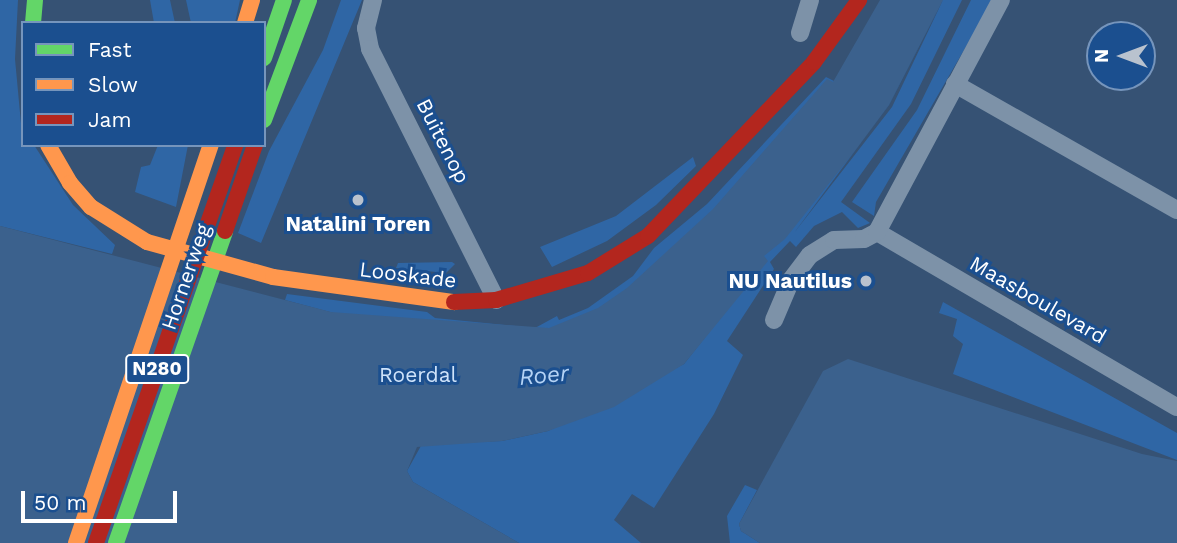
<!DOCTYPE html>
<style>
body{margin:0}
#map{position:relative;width:1177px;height:543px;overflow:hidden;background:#365274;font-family:"Work Sans",sans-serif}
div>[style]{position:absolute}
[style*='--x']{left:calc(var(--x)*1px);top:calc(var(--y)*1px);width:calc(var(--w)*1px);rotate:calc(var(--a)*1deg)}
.green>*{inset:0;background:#2f66a5}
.water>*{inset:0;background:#3b618d}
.pier>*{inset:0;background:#365274}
.street>*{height:18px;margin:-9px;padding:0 9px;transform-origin:9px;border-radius:9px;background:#7d92a8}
.fast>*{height:16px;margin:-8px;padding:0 8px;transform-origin:8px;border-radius:8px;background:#63d668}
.slow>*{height:16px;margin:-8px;padding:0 8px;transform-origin:8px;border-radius:8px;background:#ff974d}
.jam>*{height:16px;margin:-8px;padding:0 8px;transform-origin:8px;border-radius:8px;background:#b3261e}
.dots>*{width:19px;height:19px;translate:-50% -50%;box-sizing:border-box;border:4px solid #1b4f8f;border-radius:50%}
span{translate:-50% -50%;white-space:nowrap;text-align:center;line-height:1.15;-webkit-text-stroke:6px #1b4f8f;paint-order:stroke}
.shield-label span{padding:2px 5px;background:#1b4f8f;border:2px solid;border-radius:5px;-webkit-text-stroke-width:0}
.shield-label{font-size:19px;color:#fff;font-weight:700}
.street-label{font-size:21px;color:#fff}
.poi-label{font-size:21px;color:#fff;font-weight:700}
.right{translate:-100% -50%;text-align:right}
.park-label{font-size:21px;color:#cfe3fa}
.water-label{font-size:23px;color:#b5d3f5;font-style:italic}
.legend{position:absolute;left:21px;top:21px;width:245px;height:126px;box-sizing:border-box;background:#1b4f8f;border:2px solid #7695bc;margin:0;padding:9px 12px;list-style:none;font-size:21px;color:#fff}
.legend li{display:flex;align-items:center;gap:14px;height:35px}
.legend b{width:35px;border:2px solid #7695bc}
.north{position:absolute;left:1086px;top:21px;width:70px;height:70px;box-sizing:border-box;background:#1b4f8f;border:2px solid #7695bc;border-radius:50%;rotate:270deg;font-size:19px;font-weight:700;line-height:28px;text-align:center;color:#fff}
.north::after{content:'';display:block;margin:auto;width:24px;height:32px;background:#b9c2ce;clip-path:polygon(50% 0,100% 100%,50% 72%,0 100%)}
.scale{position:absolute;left:21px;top:491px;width:156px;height:32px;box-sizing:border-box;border:4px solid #fff;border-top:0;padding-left:9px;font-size:21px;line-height:24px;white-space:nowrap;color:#fff;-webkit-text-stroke:5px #1b4f8f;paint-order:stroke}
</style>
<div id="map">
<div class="green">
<i style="clip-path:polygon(0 0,18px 0,15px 59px,23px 145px,34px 145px,73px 205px,115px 245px,112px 254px,0 226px)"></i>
<i style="clip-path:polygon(150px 0,170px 0,175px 23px,154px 23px)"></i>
<i style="clip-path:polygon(186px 0,240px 0,235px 23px,191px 23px)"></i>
<i style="clip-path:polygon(341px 0,362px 0,261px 243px,238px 233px,269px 151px,323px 50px)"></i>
<i style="clip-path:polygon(887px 0,962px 0,911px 104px,841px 202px,870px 223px,858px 228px,842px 212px,814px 226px,796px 247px,790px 241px,770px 262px,774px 269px,727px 341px,743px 355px,714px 414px,654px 508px,632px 494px,614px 520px,641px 543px,519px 543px,413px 482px,407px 471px,422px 444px,502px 441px,548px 431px,684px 364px,748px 283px,619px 389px,285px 300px,287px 294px,427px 312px,435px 318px,535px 328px,557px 316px,559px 320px,588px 308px,633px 276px,654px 248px,707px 204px,826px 77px,834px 81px)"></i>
<i style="clip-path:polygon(971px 0,993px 0,876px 202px,874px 216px,852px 202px,917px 110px)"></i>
<i style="clip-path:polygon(158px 145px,188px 145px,176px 207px,135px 192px,141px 167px,150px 165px)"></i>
<i style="clip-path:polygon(693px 157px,696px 166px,656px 205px,607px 241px,552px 267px,540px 247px,616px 216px)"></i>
<i style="clip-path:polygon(452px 262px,455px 264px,446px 273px,396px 268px,398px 263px)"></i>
<i style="clip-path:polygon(943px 302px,1177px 433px,1177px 460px,953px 374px,963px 344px,953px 336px,957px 319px,939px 313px)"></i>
<i style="clip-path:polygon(745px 485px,757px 490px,739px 524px,741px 531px,760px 543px,730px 543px,727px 516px)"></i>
</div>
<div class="water">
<i style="clip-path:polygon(880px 0,943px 0,889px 105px,862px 142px,785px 239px,764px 256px,768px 261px,684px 364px,614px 407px,548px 431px,502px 441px,417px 447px,407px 471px,413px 482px,519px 543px,0 543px,0 226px,331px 312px,549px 328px,598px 308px,627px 288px,713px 209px,827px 79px,833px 82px)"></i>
<i style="clip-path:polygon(848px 359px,1142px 454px,1177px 461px,1177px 543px,760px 543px,741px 531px,739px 524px,823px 371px)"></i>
</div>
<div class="pier">
<i style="clip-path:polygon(943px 0,892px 107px,794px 233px,889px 105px)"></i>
</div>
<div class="street">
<i style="--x:373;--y:0;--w:29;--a:104"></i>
<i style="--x:366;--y:28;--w:21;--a:79"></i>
<i style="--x:370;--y:49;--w:281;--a:63.3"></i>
<i style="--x:800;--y:33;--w:34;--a:-73"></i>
<i style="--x:955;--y:84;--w:255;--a:29.6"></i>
<i style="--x:877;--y:232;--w:347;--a:30.3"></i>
<i style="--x:774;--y:320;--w:43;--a:-67"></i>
<i style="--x:791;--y:280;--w:31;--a:-53"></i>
<i style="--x:810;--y:255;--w:28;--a:-32"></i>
<i style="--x:834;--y:240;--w:30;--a:-2"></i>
<i style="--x:864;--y:239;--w:15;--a:-28"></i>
<i style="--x:877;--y:232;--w:263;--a:-61.9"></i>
</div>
<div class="fast">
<i style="--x:33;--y:23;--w:23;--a:-85"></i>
<i style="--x:264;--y:58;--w:61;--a:-71"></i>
<i style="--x:264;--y:120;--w:128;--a:-69.4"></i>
<i style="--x:116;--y:543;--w:330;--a:-70.7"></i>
</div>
<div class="slow">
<i style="--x:245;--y:23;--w:24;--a:-73"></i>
<i style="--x:48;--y:145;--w:44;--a:59.9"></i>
<i style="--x:70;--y:183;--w:32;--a:49"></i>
<i style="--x:91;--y:207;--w:66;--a:32"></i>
<i style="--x:147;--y:242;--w:131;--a:15.5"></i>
<i style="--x:273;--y:277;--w:183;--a:7.9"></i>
<i style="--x:76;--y:543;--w:420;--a:-71.3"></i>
</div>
<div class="jam">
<i style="--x:225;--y:231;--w:91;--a:-70.8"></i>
<i style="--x:454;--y:302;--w:42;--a:-2.7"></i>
<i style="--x:496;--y:300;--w:96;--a:-16.4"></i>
<i style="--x:588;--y:273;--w:70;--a:-31.7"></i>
<i style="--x:648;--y:236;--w:240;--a:-46.3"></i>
<i style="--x:814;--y:62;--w:77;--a:-54"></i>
<i style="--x:96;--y:543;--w:422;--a:-70.7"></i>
</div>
<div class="dots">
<i style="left:358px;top:200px;background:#b9c2ce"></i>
<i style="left:866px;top:281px;background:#b9c2ce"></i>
</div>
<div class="shield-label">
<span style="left:157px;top:369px">N280</span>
</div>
<div class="street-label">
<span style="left:443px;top:141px;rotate:63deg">Buitenop</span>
<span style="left:408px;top:275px;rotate:7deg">Looskade</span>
<span style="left:186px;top:277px;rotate:-71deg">Hornerweg</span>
<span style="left:1038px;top:300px;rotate:30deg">Maasboulevard</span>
</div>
<div class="poi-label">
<span style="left:358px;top:224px">Natalini Toren</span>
<span class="right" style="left:852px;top:281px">NU Nautilus</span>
</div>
<div class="park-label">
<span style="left:418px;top:375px">Roerdal</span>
</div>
<div class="water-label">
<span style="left:544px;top:376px;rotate:-5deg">Roer</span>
</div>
<ul class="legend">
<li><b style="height:9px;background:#63d668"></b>Fast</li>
<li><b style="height:9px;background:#ff974d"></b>Slow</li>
<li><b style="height:9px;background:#b3261e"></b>Jam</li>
</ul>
<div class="north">N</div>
<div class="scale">50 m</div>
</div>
